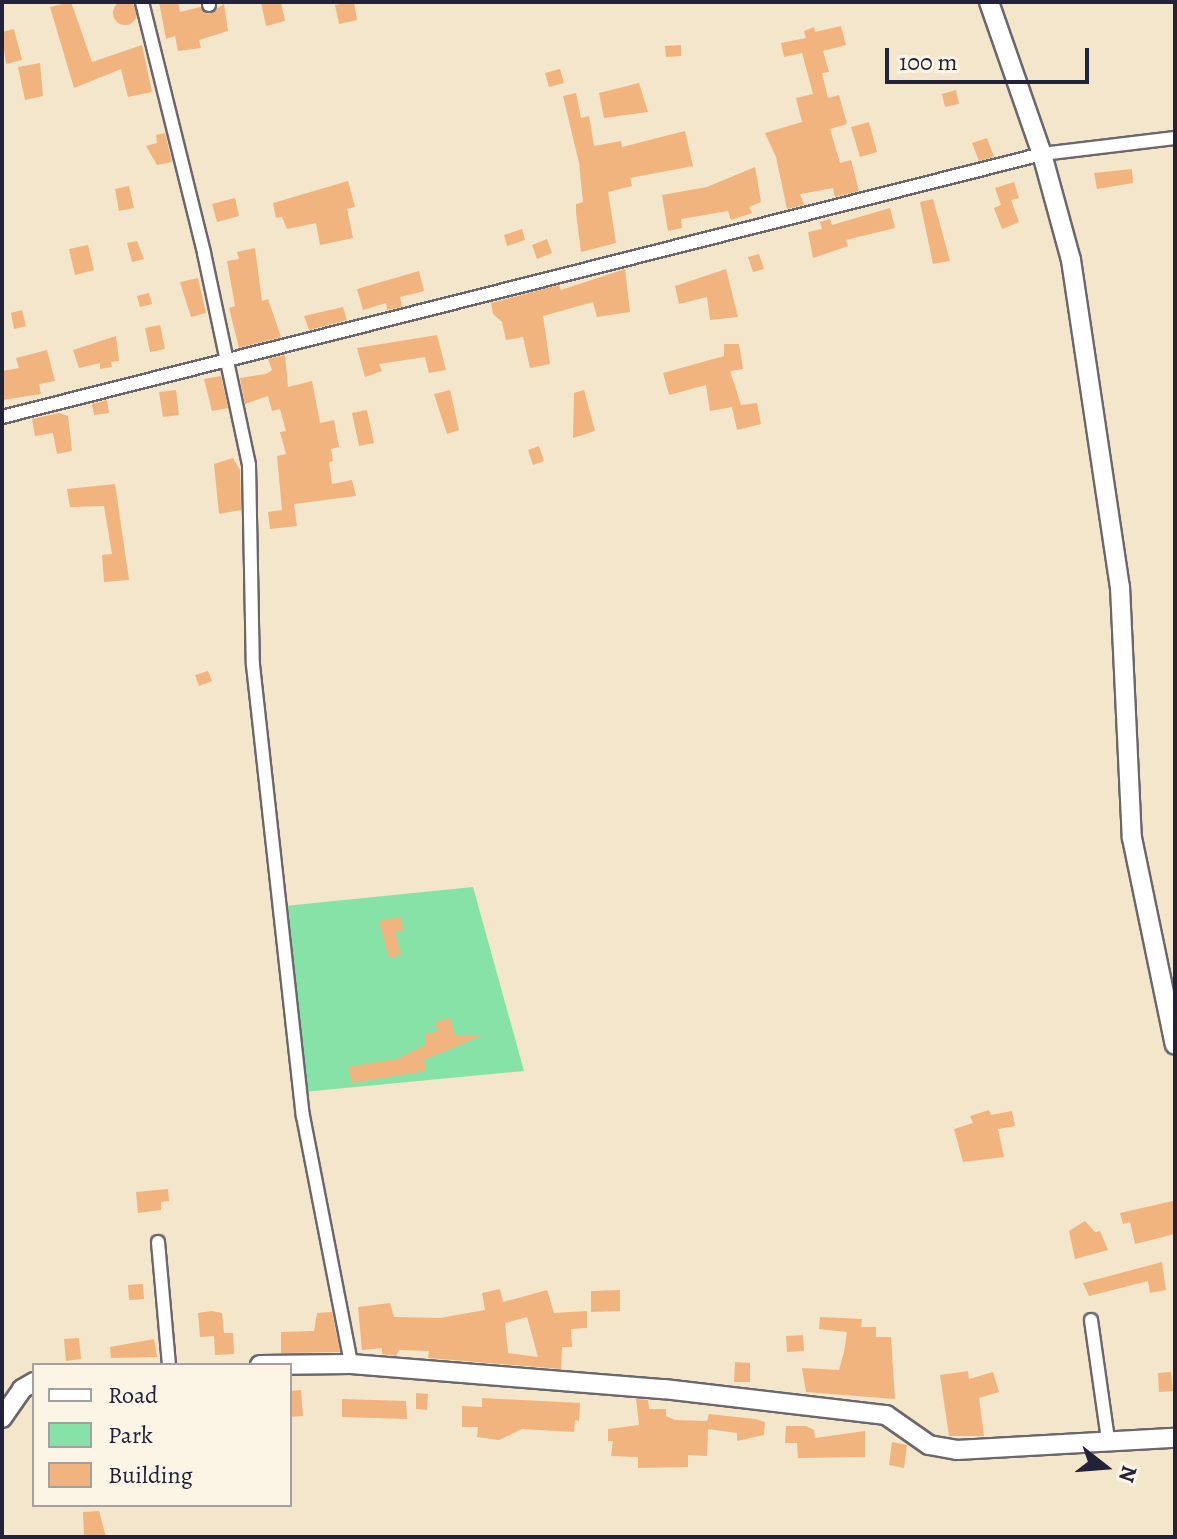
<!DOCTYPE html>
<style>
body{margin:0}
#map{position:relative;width:1177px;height:1539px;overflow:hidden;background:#f3e6ca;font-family:Alegreya,serif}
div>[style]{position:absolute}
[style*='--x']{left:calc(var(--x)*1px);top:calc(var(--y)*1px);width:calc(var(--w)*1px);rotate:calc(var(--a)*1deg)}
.green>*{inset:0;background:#87e2a7}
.building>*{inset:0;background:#f1b47f}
.round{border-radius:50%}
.roads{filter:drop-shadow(2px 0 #6b676d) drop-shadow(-2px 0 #6b676d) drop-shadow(0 2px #6b676d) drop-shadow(0 -2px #6b676d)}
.street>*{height:12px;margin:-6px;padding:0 6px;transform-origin:6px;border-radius:6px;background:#fff}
.secondary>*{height:18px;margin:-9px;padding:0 9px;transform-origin:9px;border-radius:9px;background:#fff}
span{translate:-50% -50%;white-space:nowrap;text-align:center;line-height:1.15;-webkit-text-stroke:7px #fcf5e5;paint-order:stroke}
.frame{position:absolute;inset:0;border:4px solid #22223b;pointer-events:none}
.legend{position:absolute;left:32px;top:1363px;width:260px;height:144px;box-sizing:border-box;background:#fcf5e5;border:2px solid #a5a1a1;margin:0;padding:10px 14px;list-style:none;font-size:24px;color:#22223b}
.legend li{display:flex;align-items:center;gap:16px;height:40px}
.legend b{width:40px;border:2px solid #a5a1a1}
.north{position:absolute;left:1065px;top:1427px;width:80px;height:80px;-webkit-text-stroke:6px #fcf5e5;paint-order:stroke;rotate:107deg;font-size:22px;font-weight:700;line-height:32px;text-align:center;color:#22223b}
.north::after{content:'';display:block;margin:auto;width:28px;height:36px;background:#22223b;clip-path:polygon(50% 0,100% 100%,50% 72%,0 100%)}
.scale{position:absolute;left:885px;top:48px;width:204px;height:36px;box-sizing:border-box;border:4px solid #22223b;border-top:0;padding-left:10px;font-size:24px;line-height:28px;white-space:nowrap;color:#22223b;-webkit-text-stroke:6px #fcf5e5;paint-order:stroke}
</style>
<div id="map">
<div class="green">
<i style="clip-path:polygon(473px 887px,524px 1071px,303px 1092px,285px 906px)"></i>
</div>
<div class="building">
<i class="round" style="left:113px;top:1px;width:24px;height:24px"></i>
<i style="clip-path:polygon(71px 2px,92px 62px,142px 45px,152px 92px,128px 97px,121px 69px,74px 88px,50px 7px)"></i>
<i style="clip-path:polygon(159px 2px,178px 2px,180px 12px,200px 7px,208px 14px,224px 4px,228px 31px,199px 40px,201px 48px,178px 51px,175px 36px,166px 39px)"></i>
<i style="clip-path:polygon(261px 2px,281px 2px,285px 21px,266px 26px)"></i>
<i style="clip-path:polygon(354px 2px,357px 20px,339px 24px,335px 5px)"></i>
<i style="clip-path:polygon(841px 26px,846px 45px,823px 51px,829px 72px,822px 73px,828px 98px,839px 95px,847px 124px,830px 129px,840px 163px,851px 160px,859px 191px,835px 197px,833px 188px,800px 194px,804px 205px,787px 209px,776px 157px,765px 133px,802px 122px,796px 98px,813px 94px,802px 53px,784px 57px,781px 43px,806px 38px,804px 31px,814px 27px,815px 32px)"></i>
<i style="clip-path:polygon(14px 29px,22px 60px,6px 64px,2px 32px)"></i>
<i style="clip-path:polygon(681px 45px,681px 56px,666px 57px,665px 46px)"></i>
<i style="clip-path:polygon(40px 63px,43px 96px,25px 100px,18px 67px)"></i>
<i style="clip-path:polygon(560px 69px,564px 83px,549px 87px,545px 73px)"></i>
<i style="clip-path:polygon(639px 83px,648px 112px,604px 118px,599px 93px)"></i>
<i style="clip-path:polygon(956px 90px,959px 104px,945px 107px,942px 94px)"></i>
<i style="clip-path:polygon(576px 93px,581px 118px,589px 116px,594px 146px,621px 141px,622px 147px,685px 131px,693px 166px,630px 178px,632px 186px,608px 192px,616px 243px,581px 252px,576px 213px,576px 204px,583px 202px,579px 163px,563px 96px)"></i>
<i style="clip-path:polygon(869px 122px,877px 152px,860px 157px,851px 127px)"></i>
<i style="clip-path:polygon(165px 133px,172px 162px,157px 165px,146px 146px,157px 143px,156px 135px)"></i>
<i style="clip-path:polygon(987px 138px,994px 157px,979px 161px,972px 143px)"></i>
<i style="clip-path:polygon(755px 167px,761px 202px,749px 207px,752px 213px,731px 220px,728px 211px,681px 219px,682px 228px,668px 231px,662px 195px,707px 187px)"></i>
<i style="clip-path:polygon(1132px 169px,1133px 183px,1097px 189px,1094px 173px)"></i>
<i style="clip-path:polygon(348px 181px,355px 207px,347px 209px,353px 238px,320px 245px,316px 223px,287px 229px,282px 217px,276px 218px,273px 203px)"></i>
<i style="clip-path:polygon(1014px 182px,1019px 198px,1011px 200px,1019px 222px,1002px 229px,994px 208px,1001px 205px,995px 188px)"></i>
<i style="clip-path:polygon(129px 186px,134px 208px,119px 211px,115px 189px)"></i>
<i style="clip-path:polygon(235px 198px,239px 216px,217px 222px,212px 204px)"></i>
<i style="clip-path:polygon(933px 199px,950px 261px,933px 264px,920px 202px)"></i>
<i style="clip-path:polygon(890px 208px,895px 228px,846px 240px,848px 246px,813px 258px,808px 232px,822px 229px,820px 222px,830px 219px,832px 225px)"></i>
<i style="clip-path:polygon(522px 229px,525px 240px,507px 246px,504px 235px)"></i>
<i style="clip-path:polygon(547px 239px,552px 253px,537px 259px,532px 245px)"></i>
<i style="clip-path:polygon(137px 241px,144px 259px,132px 262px,127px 243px)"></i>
<i style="clip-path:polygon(88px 245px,94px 270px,75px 275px,69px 249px)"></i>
<i style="clip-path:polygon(255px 248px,262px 301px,268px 299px,281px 337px,239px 348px,229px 308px,235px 306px,227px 261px,239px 259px,237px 252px)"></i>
<i style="clip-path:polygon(759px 254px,764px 269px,753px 272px,748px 257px)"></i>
<i style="clip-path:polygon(625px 269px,630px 312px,597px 317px,593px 302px,543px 316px,550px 364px,530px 368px,523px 337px,506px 340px,502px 322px,493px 314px,491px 303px,559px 285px,561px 290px)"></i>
<i style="clip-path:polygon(726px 269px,738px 317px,710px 320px,707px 297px,679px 304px,675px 286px)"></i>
<i style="clip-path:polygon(419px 271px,424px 291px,400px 297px,402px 307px,387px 310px,386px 303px,363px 310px,357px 289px)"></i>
<i style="clip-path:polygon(198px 278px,206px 313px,191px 317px,180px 282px)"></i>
<i style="clip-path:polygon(149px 293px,152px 304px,140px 307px,137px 296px)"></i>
<i style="clip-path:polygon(343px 307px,347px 320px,309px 330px,304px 316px)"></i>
<i style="clip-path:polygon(22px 310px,26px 326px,14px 329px,11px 313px)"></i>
<i style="clip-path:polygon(160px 325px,165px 349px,150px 352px,145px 328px)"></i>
<i style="clip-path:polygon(437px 335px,446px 370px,429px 373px,425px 357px,379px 364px,382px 371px,365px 377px,357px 348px)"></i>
<i style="clip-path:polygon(116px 336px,119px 361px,111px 362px,112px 367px,100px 369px,100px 363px,79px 368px,73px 350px)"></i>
<i style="clip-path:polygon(724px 344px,739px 344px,743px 369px,730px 371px,741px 405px,757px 403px,761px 424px,737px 430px,732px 407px,710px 411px,706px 385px,669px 395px,663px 373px,724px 356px)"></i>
<i style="clip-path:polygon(47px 350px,55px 381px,39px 384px,41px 394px,2px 400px,2px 371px,19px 368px,16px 358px)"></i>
<i style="clip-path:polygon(285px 355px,288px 387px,312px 381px,320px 423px,334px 420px,339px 447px,331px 449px,333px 461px,329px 462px,332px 484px,352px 480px,356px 496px,294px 504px,297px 526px,270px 529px,268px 512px,282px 510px,277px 456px,286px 454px,280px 432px,286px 431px,280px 409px,272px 411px,268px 396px,245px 404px,240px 378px,266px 374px,272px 370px,268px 359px)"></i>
<i style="clip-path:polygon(221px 376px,228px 408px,212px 411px,204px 379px)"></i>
<i style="clip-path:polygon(176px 390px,179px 415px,163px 417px,159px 392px)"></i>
<i style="clip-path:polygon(450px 390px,459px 430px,447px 434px,434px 394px)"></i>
<i style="clip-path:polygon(584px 390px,595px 431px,573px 438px,574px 393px)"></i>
<i style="clip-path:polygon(107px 400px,109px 413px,94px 415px,92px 404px)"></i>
<i style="clip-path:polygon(367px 410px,374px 443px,359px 446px,352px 413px)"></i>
<i style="clip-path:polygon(59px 413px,68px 416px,72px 451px,57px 454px,53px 433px,35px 436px,32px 419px)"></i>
<i style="clip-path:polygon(539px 446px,544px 461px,533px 465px,528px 450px)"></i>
<i style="clip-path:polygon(233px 458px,240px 470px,241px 510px,219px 514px,214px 464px)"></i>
<i style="clip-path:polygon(115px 484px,129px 580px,104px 582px,102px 555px,112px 554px,104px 506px,70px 507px,67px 489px)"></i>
<i style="clip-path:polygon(208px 671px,212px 681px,199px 686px,195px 675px)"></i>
<i style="clip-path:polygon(401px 917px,403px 931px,395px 932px,401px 955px,389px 958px,379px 921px)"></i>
<i style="clip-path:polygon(450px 1018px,455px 1036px,481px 1036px,424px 1060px,426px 1071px,352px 1083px,348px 1067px,397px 1059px,425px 1045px,426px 1034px,438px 1031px,435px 1022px)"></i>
<i style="clip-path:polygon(989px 1110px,991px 1115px,1012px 1111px,1015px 1126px,998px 1129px,1004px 1157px,963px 1162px,954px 1129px,973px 1123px,970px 1116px)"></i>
<i style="clip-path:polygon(168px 1189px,169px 1201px,161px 1202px,161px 1210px,138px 1213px,136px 1192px)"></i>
<i style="clip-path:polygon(1173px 1201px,1175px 1234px,1135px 1244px,1130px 1222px,1123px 1224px,1120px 1213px)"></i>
<i style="clip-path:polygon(1085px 1221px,1095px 1232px,1100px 1231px,1108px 1250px,1075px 1259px,1069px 1231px)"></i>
<i style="clip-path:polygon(1162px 1262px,1166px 1290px,1150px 1293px,1148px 1281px,1089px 1296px,1083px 1283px)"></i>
<i style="clip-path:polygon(143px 1284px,144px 1299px,129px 1300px,128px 1285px)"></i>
<i style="clip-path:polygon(evenodd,500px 1289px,503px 1302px,547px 1290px,554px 1313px,587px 1311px,587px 1328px,571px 1329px,572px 1347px,562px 1347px,561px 1369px,428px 1358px,429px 1351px,399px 1350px,396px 1356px,382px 1354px,382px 1348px,362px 1350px,358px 1307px,390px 1303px,394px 1317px,440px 1318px,485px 1310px,482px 1293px,500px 1289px,527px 1317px,538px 1357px,508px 1353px,505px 1323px,527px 1317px)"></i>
<i style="clip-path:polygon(620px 1290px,620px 1311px,591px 1312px,591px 1291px)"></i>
<i style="clip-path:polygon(212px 1311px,222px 1313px,224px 1333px,233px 1333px,234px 1354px,215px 1355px,214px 1336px,200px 1337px,198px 1313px)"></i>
<i style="clip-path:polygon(332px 1312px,340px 1352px,281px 1353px,281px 1332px,314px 1331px,317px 1313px)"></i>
<i style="clip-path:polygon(820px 1317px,862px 1319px,861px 1327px,876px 1327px,876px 1337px,891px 1337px,895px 1399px,806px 1392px,802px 1368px,839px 1370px,844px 1352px,847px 1332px,819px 1329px)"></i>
<i style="clip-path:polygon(803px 1335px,804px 1351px,787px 1352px,786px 1336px)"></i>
<i style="clip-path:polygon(79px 1338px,81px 1359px,66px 1361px,64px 1339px)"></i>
<i style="clip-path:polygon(154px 1339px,157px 1357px,111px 1358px,110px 1347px)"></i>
<i style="clip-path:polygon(735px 1362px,750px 1363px,750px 1382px,734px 1382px)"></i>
<i style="clip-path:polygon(968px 1371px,969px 1379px,993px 1372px,999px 1392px,979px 1398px,984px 1436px,949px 1436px,940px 1375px)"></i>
<i style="clip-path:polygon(1171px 1372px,1173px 1391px,1159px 1392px,1158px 1373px)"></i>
<i style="clip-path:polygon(301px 1390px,303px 1416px,290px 1417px,290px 1391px)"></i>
<i style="clip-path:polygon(416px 1393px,428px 1394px,427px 1410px,416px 1409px)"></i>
<i style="clip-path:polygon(482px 1398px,580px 1403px,579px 1421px,575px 1420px,574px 1432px,522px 1429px,499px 1440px,477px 1437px,478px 1427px,462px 1427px,462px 1406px,482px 1407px)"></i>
<i style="clip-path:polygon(342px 1399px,406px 1401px,407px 1419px,342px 1417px)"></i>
<i style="clip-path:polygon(636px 1399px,648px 1400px,649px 1409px,666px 1409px,666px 1416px,675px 1420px,707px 1421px,709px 1414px,755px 1419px,765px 1422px,764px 1435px,737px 1441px,737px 1433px,708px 1429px,707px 1456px,688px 1455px,688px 1467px,638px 1468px,638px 1457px,611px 1456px,613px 1441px,608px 1441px,608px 1429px,639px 1425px)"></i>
<i style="clip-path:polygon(786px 1426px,806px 1426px,814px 1430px,815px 1438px,865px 1431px,865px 1457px,798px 1458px,797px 1443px,785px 1443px)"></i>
<i style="clip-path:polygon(892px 1442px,907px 1445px,904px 1468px,889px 1465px)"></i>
<i style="clip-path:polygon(99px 1511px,106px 1537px,84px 1537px,83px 1512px)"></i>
</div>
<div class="roads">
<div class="street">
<i style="--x:142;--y:2;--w:259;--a:76.1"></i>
<i style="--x:204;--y:253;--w:217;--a:78"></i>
<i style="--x:249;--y:465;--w:200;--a:88.9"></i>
<i style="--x:253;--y:665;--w:454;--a:83.7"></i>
<i style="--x:303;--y:1116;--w:253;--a:79"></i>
<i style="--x:209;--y:2;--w:3;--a:90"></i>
<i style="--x:2;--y:417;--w:1073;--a:-14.19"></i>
<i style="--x:1042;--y:154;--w:134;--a:-6.9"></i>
<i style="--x:158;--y:1242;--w:123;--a:84.9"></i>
<i style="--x:1091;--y:1320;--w:121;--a:81.9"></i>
</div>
<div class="secondary">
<i style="--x:989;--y:2;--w:161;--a:70.8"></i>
<i style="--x:1042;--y:154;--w:110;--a:74.7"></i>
<i style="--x:1071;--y:260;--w:331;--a:81.5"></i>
<i style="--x:1120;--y:587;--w:251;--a:87.3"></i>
<i style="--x:1132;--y:838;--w:211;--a:78.3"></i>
<i style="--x:260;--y:1365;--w:91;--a:-0.6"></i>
<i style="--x:351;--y:1364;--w:314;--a:4.6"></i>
<i style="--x:664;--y:1389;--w:224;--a:6.7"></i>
<i style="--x:886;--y:1415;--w:52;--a:34.9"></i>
<i style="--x:929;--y:1445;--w:28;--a:10"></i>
<i style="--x:957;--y:1450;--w:218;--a:-3.2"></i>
<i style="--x:2;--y:1418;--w:35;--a:-55"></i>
<i style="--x:22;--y:1389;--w:14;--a:-30"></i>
</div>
</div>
<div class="frame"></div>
<ul class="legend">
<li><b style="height:10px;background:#fff"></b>Road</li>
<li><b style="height:22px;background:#87e2a7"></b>Park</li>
<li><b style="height:22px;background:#f1b47f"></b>Building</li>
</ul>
<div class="north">N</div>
<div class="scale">100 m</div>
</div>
